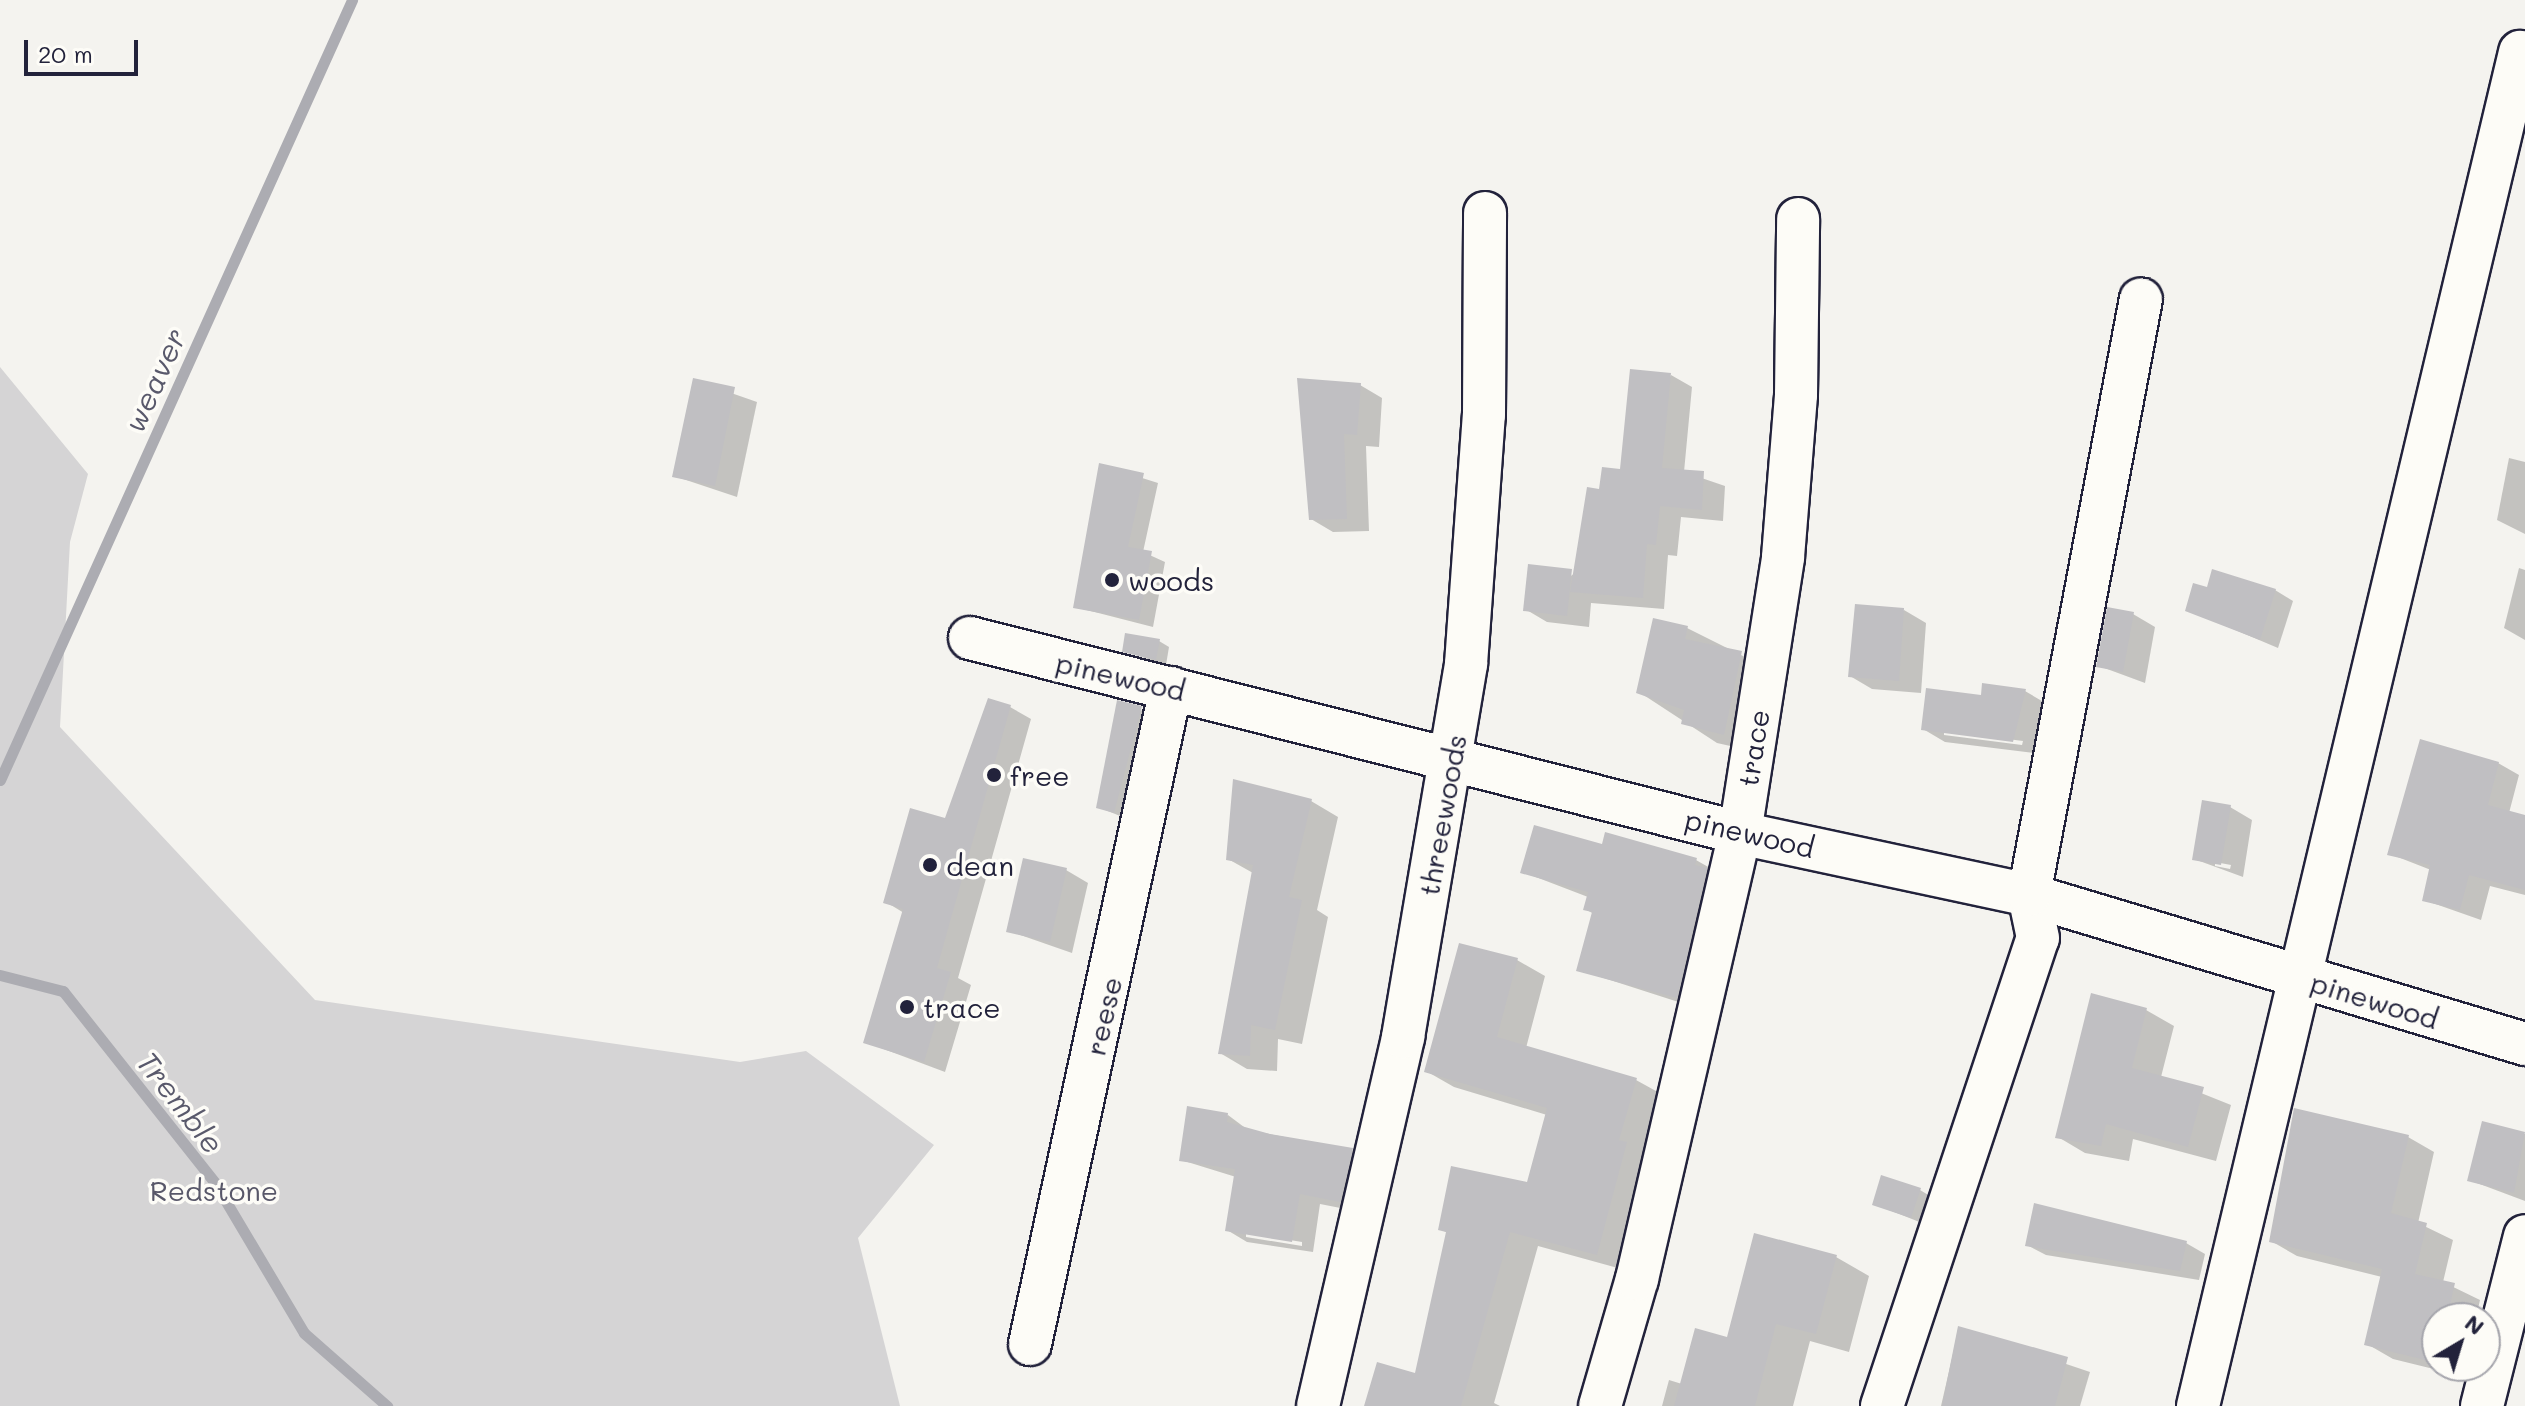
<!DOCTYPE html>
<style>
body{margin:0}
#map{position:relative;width:2525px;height:1406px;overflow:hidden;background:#f4f3ef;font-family:Mali,sans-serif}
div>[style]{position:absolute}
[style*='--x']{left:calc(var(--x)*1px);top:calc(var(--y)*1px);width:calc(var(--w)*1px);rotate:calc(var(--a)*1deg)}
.green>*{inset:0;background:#d5d4d5}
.shadow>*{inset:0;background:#0003}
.stream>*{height:11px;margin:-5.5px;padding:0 5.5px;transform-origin:5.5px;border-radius:5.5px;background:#acacb2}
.building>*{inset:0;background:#c0bfc2}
.roads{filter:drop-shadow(2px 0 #22223b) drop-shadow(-2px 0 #22223b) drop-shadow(0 2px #22223b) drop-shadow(0 -2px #22223b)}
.minor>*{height:42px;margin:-21px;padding:0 21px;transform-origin:21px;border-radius:21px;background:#fdfcf7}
.dots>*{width:22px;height:22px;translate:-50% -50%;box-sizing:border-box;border:4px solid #fdfcf7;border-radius:50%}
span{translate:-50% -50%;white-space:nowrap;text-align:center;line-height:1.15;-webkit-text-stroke:7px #fdfcf7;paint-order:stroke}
.poi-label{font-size:28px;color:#22223b}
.left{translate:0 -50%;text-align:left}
.street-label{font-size:28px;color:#22223b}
.park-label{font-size:28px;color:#585769}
.water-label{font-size:30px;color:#59596b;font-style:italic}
.north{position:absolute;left:2421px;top:1302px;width:80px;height:80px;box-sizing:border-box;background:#fdfcf7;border:2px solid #a5a5ac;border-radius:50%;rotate:38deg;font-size:22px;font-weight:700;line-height:32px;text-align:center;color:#22223b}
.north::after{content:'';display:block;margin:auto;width:28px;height:36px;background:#22223b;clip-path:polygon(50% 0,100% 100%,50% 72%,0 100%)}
.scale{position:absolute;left:24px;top:40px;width:114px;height:36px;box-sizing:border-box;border:4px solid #22223b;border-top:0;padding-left:10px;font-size:24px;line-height:28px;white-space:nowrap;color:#22223b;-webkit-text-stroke:6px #fdfcf7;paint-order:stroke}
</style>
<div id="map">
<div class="green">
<i style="clip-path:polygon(0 367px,88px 474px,70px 542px,60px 727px,315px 1000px,740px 1062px,806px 1051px,934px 1145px,858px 1238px,900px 1406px,0 1406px)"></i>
</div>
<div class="shadow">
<i style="clip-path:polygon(1671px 375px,1692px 387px,1684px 472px,1725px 486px,1723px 521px,1681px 517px,1677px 556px,1668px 555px,1664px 609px,1591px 603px,1589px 627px,1547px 622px,1525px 609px,1575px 573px,1601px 491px,1622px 471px)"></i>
<i style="clip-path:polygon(694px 380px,757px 402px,737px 497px,674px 476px)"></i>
<i style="clip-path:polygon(1360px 385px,1382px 398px,1379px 447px,1366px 446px,1369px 531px,1333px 532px,1311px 519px)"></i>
<i style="clip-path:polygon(2509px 458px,2525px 462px,2525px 534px,2497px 520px)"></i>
<i style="clip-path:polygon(1101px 465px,1158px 483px,1143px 552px,1165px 562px,1153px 627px,1075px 607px)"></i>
<i style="clip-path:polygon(2519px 568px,2525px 570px,2525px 640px,2504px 628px)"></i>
<i style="clip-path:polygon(2275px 590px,2293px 601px,2278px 648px,2188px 610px)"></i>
<i style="clip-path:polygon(1904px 610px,1926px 623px,1921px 693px,1872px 689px,1850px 676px)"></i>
<i style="clip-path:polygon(2133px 614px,2155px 627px,2145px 683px,2099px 666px)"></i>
<i style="clip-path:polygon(1687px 628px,1775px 672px,1757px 752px,1717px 743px,1639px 692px)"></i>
<i style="clip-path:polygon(1159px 641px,1169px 647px,1166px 665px,1124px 651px)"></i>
<i style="clip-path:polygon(evenodd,2025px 691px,2047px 704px,2035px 753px,1945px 742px,1923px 729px,1983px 697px,2025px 691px,1944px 731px,2023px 741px,2022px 745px,1944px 735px,1944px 731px)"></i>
<i style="clip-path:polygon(1119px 703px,1152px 714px,1125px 818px,1098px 807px)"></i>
<i style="clip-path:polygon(1010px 707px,1031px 719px,958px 978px,971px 985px,945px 1072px,865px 1042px,904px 913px,886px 902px,947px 821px)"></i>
<i style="clip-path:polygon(2498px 763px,2519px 775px,2509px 813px,2525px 817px,2525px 895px,2490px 886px,2481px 920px,2424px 900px,2431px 870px,2390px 854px)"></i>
<i style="clip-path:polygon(1311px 801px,1338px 817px,1317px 910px,1328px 917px,1302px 1044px,1278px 1039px,1277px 1071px,1247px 1069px,1220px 1053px,1253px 873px,1228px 859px)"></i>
<i style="clip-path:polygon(evenodd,2230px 807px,2252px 820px,2243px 877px,2194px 859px,2230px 807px,2215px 862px,2231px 865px,2230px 869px,2215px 866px,2215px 862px)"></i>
<i style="clip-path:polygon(1604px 846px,1696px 860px,1717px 872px,1697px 1008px,1579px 970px,1594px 914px,1585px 909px,1588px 897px,1523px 872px)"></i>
<i style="clip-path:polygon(1066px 870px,1088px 883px,1072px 953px,1009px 931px)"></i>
<i style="clip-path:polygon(1517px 960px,1545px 976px,1526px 1048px,1636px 1080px,1665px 1096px,1625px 1270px,1538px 1246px,1494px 1403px,1500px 1406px,1366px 1406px,1416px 1375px,1448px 1233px,1440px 1229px,1529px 1185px,1547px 1115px,1454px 1087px,1426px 1071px)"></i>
<i style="clip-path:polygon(2146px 1010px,2174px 1026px,2161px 1077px,2231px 1105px,2216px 1161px,2133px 1139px,2129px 1161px,2085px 1153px,2058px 1137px)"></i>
<i style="clip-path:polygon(evenodd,1228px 1115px,1248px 1130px,1352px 1150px,1373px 1162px,1361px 1212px,1320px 1204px,1313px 1252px,1247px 1242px,1227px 1230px,1236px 1177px,1181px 1160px,1228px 1115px,1246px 1233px,1302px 1242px,1302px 1246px,1246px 1237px,1246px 1233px)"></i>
<i style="clip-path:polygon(2484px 1123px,2525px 1134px,2525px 1201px,2469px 1180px)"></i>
<i style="clip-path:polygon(2408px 1137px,2434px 1152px,2418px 1223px,2453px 1240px,2443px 1282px,2480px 1300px,2476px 1318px,2437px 1318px,2437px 1366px,2465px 1366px,2462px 1376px,2393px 1359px,2367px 1344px,2382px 1277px,2297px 1256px,2271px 1241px)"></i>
<i style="clip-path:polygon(1920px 1190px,1930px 1196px,1922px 1223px,1874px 1204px)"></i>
<i style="clip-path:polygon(2186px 1243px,2205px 1254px,2199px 1280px,2046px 1255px,2027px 1245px)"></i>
<i style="clip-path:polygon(1836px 1257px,1869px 1276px,1849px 1352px,1810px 1341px,1793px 1406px,1662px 1406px,1669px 1380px,1682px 1384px)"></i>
<i style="clip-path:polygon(1959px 1328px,2090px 1372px,2080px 1406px,1941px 1406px)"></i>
</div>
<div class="stream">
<i style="--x:0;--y:780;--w:856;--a:-65.71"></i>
<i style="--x:0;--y:975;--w:65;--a:14.3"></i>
<i style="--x:63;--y:991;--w:245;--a:51.6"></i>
<i style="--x:215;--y:1183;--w:174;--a:59.3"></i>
<i style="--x:304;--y:1333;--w:111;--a:41.3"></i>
</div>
<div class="building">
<i style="clip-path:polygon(1630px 369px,1671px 373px,1662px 468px,1704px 471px,1702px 510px,1660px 506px,1656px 545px,1647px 544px,1643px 598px,1570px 592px,1587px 487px,1599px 489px,1602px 467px,1620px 469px)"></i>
<i style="clip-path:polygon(693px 378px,735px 387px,715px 486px,672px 477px)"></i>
<i style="clip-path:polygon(1297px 378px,1361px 383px,1357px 435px,1344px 434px,1347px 519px,1309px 520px)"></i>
<i style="clip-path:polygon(1099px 463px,1144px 473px,1128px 547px,1152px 551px,1139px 620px,1073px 608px)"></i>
<i style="clip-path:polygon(1528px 564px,1572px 569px,1567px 616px,1523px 611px)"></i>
<i style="clip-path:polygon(2212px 569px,2276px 589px,2260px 640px,2185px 611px,2193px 583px,2207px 587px)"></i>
<i style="clip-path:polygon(1855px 604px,1904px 608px,1899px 681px,1848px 677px)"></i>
<i style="clip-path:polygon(2107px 607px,2134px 612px,2123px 672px,2096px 667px)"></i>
<i style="clip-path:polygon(1653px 618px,1688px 626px,1685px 639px,1742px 651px,1724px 735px,1681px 724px,1684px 710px,1636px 693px)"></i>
<i style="clip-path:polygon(1125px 633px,1160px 639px,1156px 660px,1122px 652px)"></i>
<i style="clip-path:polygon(1982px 683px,2026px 689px,2013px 742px,1921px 730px,1926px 688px,1981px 695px)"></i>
<i style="clip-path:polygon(988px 698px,1011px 705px,937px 968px,951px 972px,924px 1062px,863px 1043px,903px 909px,883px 903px,910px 808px,945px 818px)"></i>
<i style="clip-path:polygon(1117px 700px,1142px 706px,1114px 813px,1096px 808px)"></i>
<i style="clip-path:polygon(2420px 739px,2499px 762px,2488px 805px,2525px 815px,2525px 890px,2469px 875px,2460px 910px,2422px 901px,2430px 865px,2387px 855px)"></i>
<i style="clip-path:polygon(1233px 779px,1312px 799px,1289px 897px,1302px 900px,1275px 1030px,1251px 1025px,1250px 1056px,1218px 1054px,1253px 865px,1226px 860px)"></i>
<i style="clip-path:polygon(2202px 800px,2231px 805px,2221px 865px,2192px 860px)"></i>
<i style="clip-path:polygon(1534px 825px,1602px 844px,1605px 832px,1697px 858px,1695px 865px,1707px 868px,1677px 998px,1576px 971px,1592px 912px,1583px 910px,1588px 892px,1520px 873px)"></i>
<i style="clip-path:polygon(1023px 858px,1067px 868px,1050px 942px,1006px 932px)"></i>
<i style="clip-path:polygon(1459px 943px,1518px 958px,1497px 1037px,1637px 1078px,1619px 1140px,1627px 1142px,1597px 1255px,1510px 1232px,1461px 1406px,1364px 1406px,1377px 1362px,1415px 1373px,1446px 1232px,1438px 1230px,1451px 1166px,1527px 1182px,1547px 1108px,1424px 1072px)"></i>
<i style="clip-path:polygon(2091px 993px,2147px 1008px,2132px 1068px,2204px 1087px,2188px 1147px,2106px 1124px,2101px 1146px,2055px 1138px)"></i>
<i style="clip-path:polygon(1187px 1106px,1228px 1113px,1227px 1122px,1270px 1134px,1353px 1148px,1340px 1202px,1300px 1194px,1292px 1242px,1225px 1231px,1235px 1169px,1179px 1161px)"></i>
<i style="clip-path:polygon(2294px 1108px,2409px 1135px,2391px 1213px,2427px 1223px,2415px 1274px,2455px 1283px,2447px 1318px,2437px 1318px,2437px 1363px,2364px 1345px,2382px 1269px,2269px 1242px)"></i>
<i style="clip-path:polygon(2482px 1121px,2525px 1132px,2514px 1193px,2467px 1181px)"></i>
<i style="clip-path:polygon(1881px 1175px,1921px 1188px,1911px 1218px,1872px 1205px)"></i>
<i style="clip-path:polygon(2034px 1203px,2187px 1241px,2180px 1271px,2025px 1246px)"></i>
<i style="clip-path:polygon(1754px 1233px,1837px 1255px,1816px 1334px,1776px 1324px,1755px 1406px,1674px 1406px,1695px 1328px,1727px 1337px)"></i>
<i style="clip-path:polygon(1958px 1326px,2068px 1357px,2055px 1406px,1942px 1406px)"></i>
</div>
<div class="roads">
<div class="minor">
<i style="--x:970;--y:638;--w:794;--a:14.21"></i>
<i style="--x:1740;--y:833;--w:296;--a:12.1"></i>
<i style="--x:2029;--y:895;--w:518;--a:16.72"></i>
<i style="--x:1030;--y:1344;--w:671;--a:-77.87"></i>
<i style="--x:1318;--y:1406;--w:379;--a:-77"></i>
<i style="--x:1403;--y:1037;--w:378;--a:-80.4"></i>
<i style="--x:1466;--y:664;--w:250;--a:-85.9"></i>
<i style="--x:1484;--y:415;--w:202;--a:-89.7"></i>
<i style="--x:1600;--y:1406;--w:132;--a:-73.8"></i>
<i style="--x:1637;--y:1279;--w:458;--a:-77"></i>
<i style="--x:1740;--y:833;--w:279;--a:-81.1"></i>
<i style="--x:1783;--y:557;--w:163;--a:-85.4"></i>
<i style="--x:1796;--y:395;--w:176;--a:-89.3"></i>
<i style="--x:1882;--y:1406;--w:493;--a:-71.6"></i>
<i style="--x:2038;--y:938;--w:44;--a:-101.8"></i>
<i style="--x:2029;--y:895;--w:606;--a:-79.36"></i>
<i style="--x:2198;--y:1406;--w:1392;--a:-76.62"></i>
<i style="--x:2482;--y:1406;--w:175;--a:-75.8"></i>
</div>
</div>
<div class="dots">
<i style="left:1112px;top:580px;background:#22223b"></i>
<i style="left:994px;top:775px;background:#22223b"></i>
<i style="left:930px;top:865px;background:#22223b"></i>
<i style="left:907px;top:1007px;background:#22223b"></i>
</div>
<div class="poi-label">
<span class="left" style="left:1128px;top:580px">woods</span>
<span class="left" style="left:1010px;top:775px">free</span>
<span class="left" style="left:946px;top:865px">dean</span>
<span class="left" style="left:923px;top:1007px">trace</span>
</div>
<div class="street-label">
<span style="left:1121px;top:676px;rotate:13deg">pinewood</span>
<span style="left:1753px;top:748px;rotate:-81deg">trace</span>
<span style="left:1442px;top:815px;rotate:-80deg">threewoods</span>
<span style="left:1750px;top:833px;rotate:13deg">pinewood</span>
<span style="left:2375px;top:1000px;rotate:17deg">pinewood</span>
<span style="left:1103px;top:1016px;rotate:-77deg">reese</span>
</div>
<div class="park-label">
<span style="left:214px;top:1190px">Redstone</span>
</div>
<div class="water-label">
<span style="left:154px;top:380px;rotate:-66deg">weaver</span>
<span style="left:181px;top:1102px;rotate:52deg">Tremble</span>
</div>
<div class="north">N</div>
<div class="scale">20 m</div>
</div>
